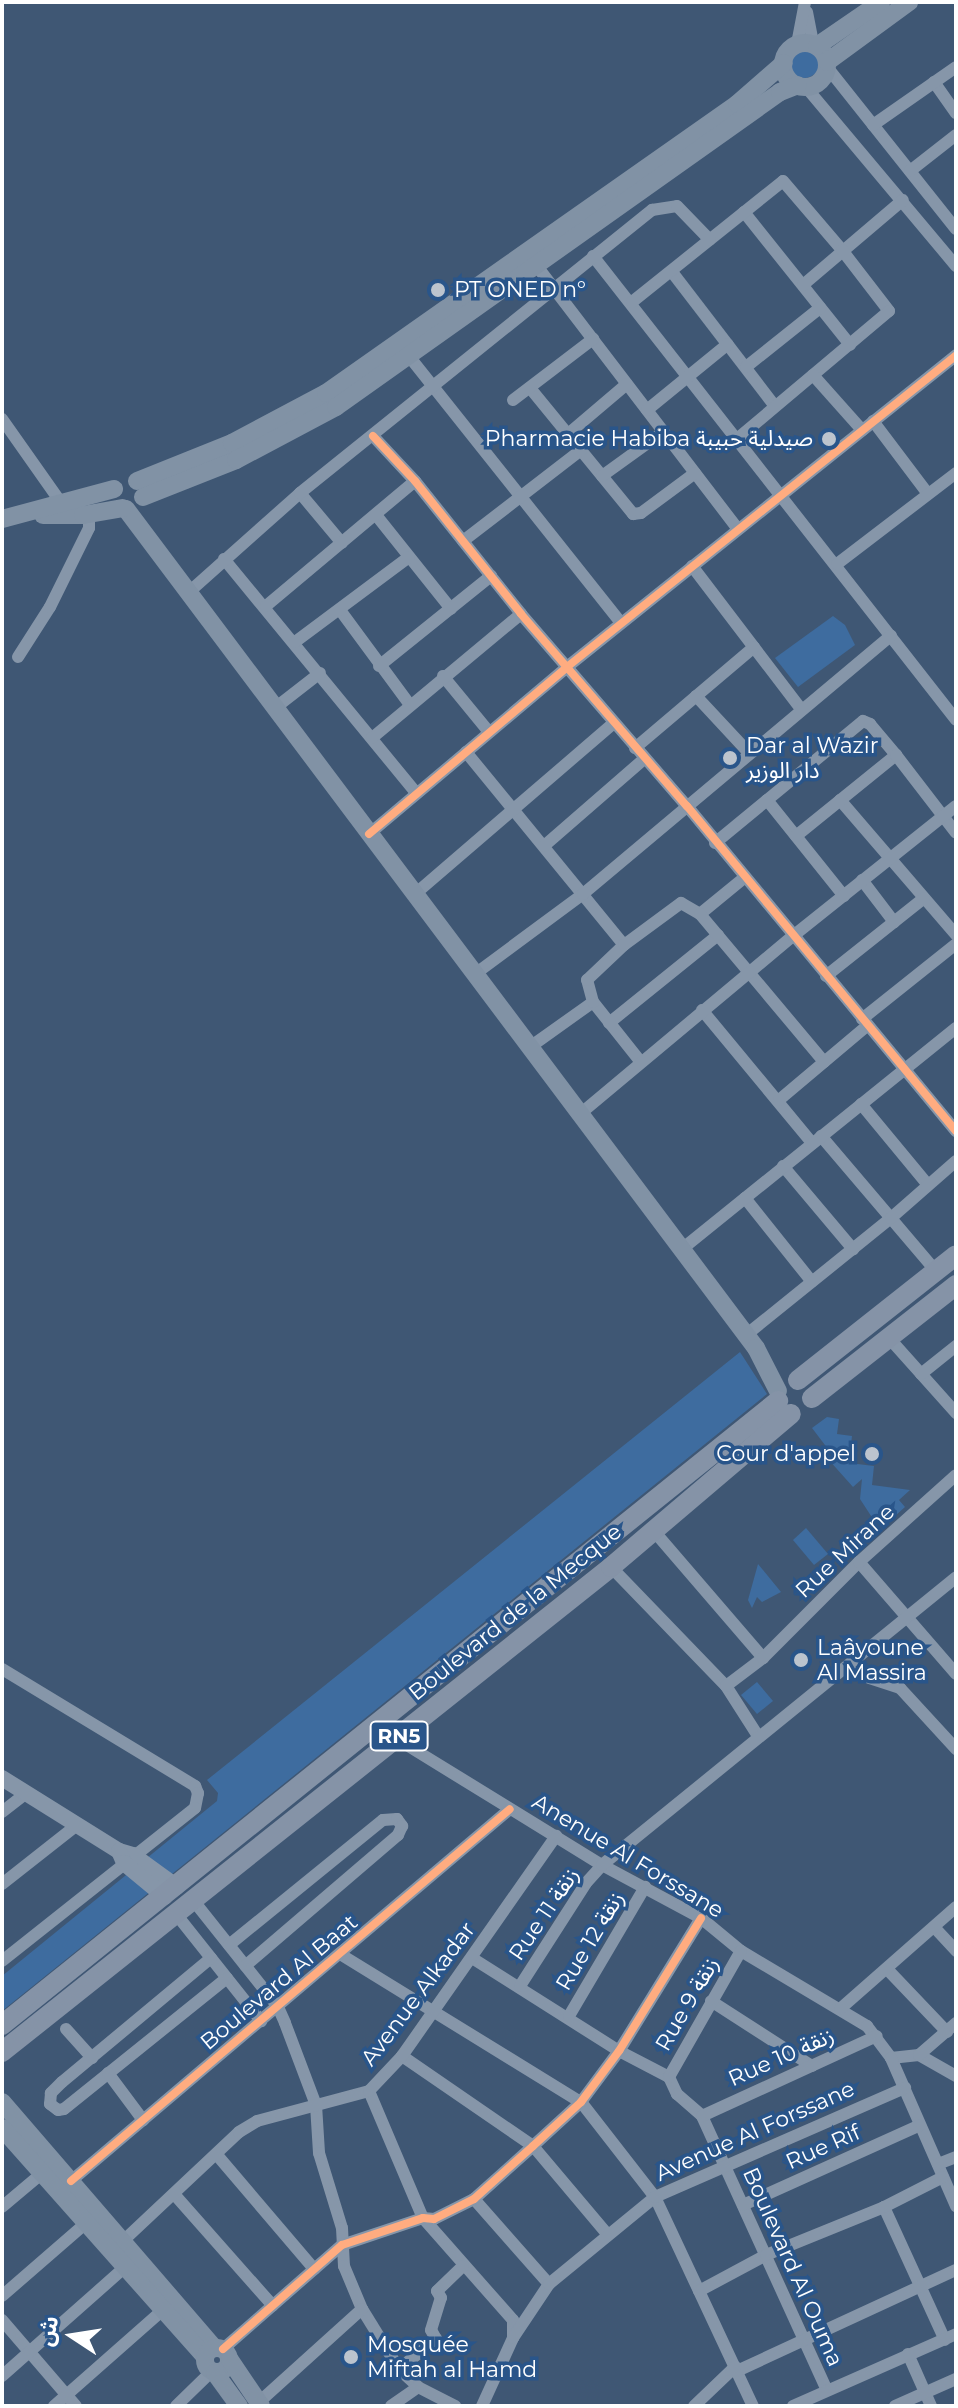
<!DOCTYPE html>
<meta charset="utf-8">
<style>
body{margin:0}
#map{position:relative;width:958px;height:2408px;overflow:hidden;background:#3f5774;font-family:Montserrat,"Noto Sans Arabic",sans-serif}
div>[style]{position:absolute}
[style*='--x']{left:calc(var(--x)*1px);top:calc(var(--y)*1px);width:calc(var(--w)*1px);rotate:calc(var(--a)*1deg)}
.green>*{inset:0;background:#3e6c9f}
.round{border-radius:50%}
.minor>*{height:12px;margin:-6px;padding:0 6px;transform-origin:6px;border-radius:6px;background:#8696a9}
.tertiary>*{height:16px;margin:-8px;padding:0 8px;transform-origin:8px;border-radius:8px;background:#8696a9}
.secondary>*{height:18px;margin:-9px;padding:0 9px;transform-origin:9px;border-radius:9px;background:#8192a5}
.secondary>.ring{margin:-9px;padding:0;box-sizing:content-box;background:none;border:18px solid #8192a5;border-radius:50%}
.primary>*{height:20px;margin:-10px;padding:0 10px;transform-origin:10px;border-radius:10px;background:#8593a7}
.cycleway>*{height:8px;margin:-4px;padding:0 4px;transform-origin:4px;border-radius:4px;background:#ffac80}
.dots>*{width:22px;height:22px;translate:-50% -50%;box-sizing:border-box;border:4px solid #29558a;border-radius:50%}
span{translate:-50% -50%;white-space:nowrap;text-align:center;line-height:1.15;-webkit-text-stroke:7px #29558a;paint-order:stroke}
.shield-label span{padding:2px 6px;background:#29558a;border:2px solid;border-radius:6px;-webkit-text-stroke-width:0}
.shield-label{font-size:20px;color:#fff;font-weight:700}
.poi-label{font-size:22px;color:#fff}
.left{translate:0 -50%;text-align:left}
.right{translate:-100% -50%;text-align:right}
.street-label{font-size:22px;color:#fff}
.frame{position:absolute;inset:0;border:4px solid #fff;pointer-events:none}
.north{position:absolute;left:32px;top:2296px;width:80px;height:80px;-webkit-text-stroke:6px #29558a;paint-order:stroke;rotate:282deg;font-size:22px;font-weight:700;line-height:32px;text-align:center;color:#fff}
.north::after{content:'';display:block;margin:auto;width:28px;height:36px;background:#fff;clip-path:polygon(50% 0,100% 100%,50% 72%,0 100%)}
</style>
<div id="map">
<div class="green">
<i class="round" style="left:788px;top:46px;width:32px;height:32px"></i>
<i style="clip-path:polygon(833px 616px,845px 625px,855px 645px,798px 687px,775px 658px)"></i>
<i style="clip-path:polygon(740px 1352px,767px 1394px,2px 2011px,2px 1976px,217px 1801px,218px 1793px,207px 1780px)"></i>
<i style="clip-path:polygon(827px 1417px,839px 1419px,837px 1434px,852px 1436px,849px 1463px,874px 1466px,872px 1485px,910px 1490px,899px 1500px,905px 1507px,886px 1524px,884px 1519px,875px 1522px,860px 1499px,862px 1479px,853px 1487px,828px 1459px,839px 1457px,840px 1451px,828px 1449px,812px 1428px)"></i>
<i style="clip-path:polygon(806px 1528px,828px 1554px,814px 1565px,793px 1540px)"></i>
<i style="clip-path:polygon(758px 1564px,781px 1592px,762px 1602px,757px 1597px,752px 1608px,748px 1600px)"></i>
<i style="clip-path:polygon(757px 1682px,773px 1701px,757px 1714px,741px 1695px)"></i>
</div>
<div class="minor">
<i style="--x:807;--y:12;--w:33;--a:79"></i>
<i style="--x:797;--y:44;--w:43;--a:-79.2"></i>
<i style="--x:827;--y:67;--w:207;--a:51.5"></i>
<i style="--x:934;--y:82;--w:38;--a:55"></i>
<i style="--x:805;--y:86;--w:235;--a:50"></i>
<i style="--x:873;--y:125;--w:101;--a:-34.9"></i>
<i style="--x:910;--y:171;--w:58;--a:-38"></i>
<i style="--x:744;--y:212;--w:170;--a:51.4"></i>
<i style="--x:593;--y:256;--w:589;--a:51.96"></i>
<i style="--x:536;--y:265;--w:332;--a:52.6"></i>
<i style="--x:672;--y:272;--w:168;--a:52.5"></i>
<i style="--x:803;--y:285;--w:131;--a:-40.4"></i>
<i style="--x:632;--y:302;--w:193;--a:-38.7"></i>
<i style="--x:783;--y:181;--w:91;--a:49.5"></i>
<i style="--x:842;--y:250;--w:77;--a:52.4"></i>
<i style="--x:889;--y:311;--w:197;--a:139.9"></i>
<i style="--x:408;--y:355;--w:342;--a:51.5"></i>
<i style="--x:746;--y:367;--w:95;--a:-38.6"></i>
<i style="--x:813;--y:375;--w:74;--a:48.3"></i>
<i style="--x:530;--y:388;--w:163;--a:50.7"></i>
<i style="--x:633;--y:514;--w:8;--a:-7"></i>
<i style="--x:641;--y:513;--w:67;--a:-36.5"></i>
<i style="--x:513;--y:400;--w:101;--a:-37.3"></i>
<i style="--x:647;--y:410;--w:104;--a:-39.2"></i>
<i style="--x:2;--y:419;--w:104;--a:54.8"></i>
<i style="--x:873;--y:421;--w:91;--a:53"></i>
<i style="--x:568;--y:434;--w:77;--a:-40.3"></i>
<i style="--x:373;--y:436;--w:62;--a:47"></i>
<i style="--x:415;--y:481;--w:170;--a:51.4"></i>
<i style="--x:521;--y:614;--w:254;--a:49.2"></i>
<i style="--x:687;--y:806;--w:422;--a:50.4"></i>
<i style="--x:602;--y:476;--w:75;--a:-35.8"></i>
<i style="--x:300;--y:493;--w:65;--a:50"></i>
<i style="--x:376;--y:515;--w:120;--a:51.4"></i>
<i style="--x:463;--y:541;--w:149;--a:-37.6"></i>
<i style="--x:224;--y:559;--w:303;--a:50.6"></i>
<i style="--x:837;--y:564;--w:150;--a:-37.4"></i>
<i style="--x:692;--y:566;--w:180;--a:52.7"></i>
<i style="--x:189;--y:592;--w:149;--a:-41.7"></i>
<i style="--x:300;--y:493;--w:452;--a:-38.8"></i>
<i style="--x:652;--y:210;--w:25;--a:-9"></i>
<i style="--x:677;--y:206;--w:47;--a:45.9"></i>
<i style="--x:266;--y:606;--w:194;--a:-40"></i>
<i style="--x:340;--y:610;--w:118;--a:53.6"></i>
<i style="--x:295;--y:642;--w:142;--a:-36.7"></i>
<i style="--x:18;--y:657;--w:59;--a:-57.4"></i>
<i style="--x:50;--y:607;--w:88;--a:-63.7"></i>
<i style="--x:89;--y:528;--w:14;--a:-90"></i>
<i style="--x:379;--y:666;--w:144;--a:-38.8"></i>
<i style="--x:443;--y:676;--w:72;--a:50.6"></i>
<i style="--x:696;--y:696;--w:76;--a:47.1"></i>
<i style="--x:275;--y:708;--w:57;--a:-37.9"></i>
<i style="--x:372;--y:738;--w:194;--a:-39.8"></i>
<i style="--x:635;--y:748;--w:156;--a:-40.3"></i>
<i style="--x:466;--y:752;--w:249;--a:50.7"></i>
<i style="--x:767;--y:800;--w:123;--a:51.3"></i>
<i style="--x:840;--y:800;--w:178;--a:49.3"></i>
<i style="--x:369;--y:834;--w:259;--a:-40.1"></i>
<i style="--x:567;--y:667;--w:499;--a:-38.7"></i>
<i style="--x:796;--y:836;--w:129;--a:-39"></i>
<i style="--x:715;--y:843;--w:192;--a:-39.5"></i>
<i style="--x:863;--y:721;--w:8;--a:23"></i>
<i style="--x:870;--y:724;--w:40;--a:50"></i>
<i style="--x:896;--y:755;--w:98;--a:52.4"></i>
<i style="--x:544;--y:846;--w:133;--a:-41"></i>
<i style="--x:862;--y:880;--w:53;--a:52.7"></i>
<i style="--x:415;--y:894;--w:262;--a:-40.7"></i>
<i style="--x:700;--y:914;--w:57;--a:-39.3"></i>
<i style="--x:475;--y:974;--w:134;--a:-36.5"></i>
<i style="--x:583;--y:894;--w:402;--a:-40"></i>
<i style="--x:826;--y:976;--w:125;--a:-38.5"></i>
<i style="--x:702;--y:1010;--w:173;--a:50.4"></i>
<i style="--x:862;--y:1019;--w:120;--a:-38.6"></i>
<i style="--x:609;--y:1023;--w:140;--a:-38.9"></i>
<i style="--x:530;--y:1047;--w:77;--a:-35.5"></i>
<i style="--x:640;--y:1061;--w:75;--a:-128.5"></i>
<i style="--x:593;--y:1002;--w:23;--a:-105"></i>
<i style="--x:587;--y:980;--w:51;--a:-43.4"></i>
<i style="--x:624;--y:945;--w:71;--a:-36.4"></i>
<i style="--x:681;--y:903;--w:22;--a:30"></i>
<i style="--x:700;--y:914;--w:193;--a:50"></i>
<i style="--x:779;--y:1100;--w:116;--a:-40.1"></i>
<i style="--x:861;--y:1104;--w:105;--a:50.4"></i>
<i style="--x:580;--y:1114;--w:278;--a:-39.9"></i>
<i style="--x:793;--y:936;--w:208;--a:-38.6"></i>
<i style="--x:821;--y:1136;--w:177;--a:49.6"></i>
<i style="--x:783;--y:1166;--w:109;--a:49.9"></i>
<i style="--x:745;--y:1198;--w:107;--a:51.4"></i>
<i style="--x:682;--y:1249;--w:352;--a:-38.9"></i>
<i style="--x:746;--y:1335;--w:186;--a:-38.9"></i>
<i style="--x:891;--y:1218;--w:86;--a:-41.2"></i>
<i style="--x:889;--y:1338;--w:101;--a:48.2"></i>
<i style="--x:921;--y:1374;--w:45;--a:-38.7"></i>
<i style="--x:653;--y:1530;--w:169;--a:49.3"></i>
<i style="--x:859;--y:1562;--w:148;--a:49.1"></i>
<i style="--x:611;--y:1567;--w:165;--a:46"></i>
<i style="--x:2;--y:1669;--w:226;--a:31.2"></i>
<i style="--x:195;--y:1786;--w:8;--a:67"></i>
<i style="--x:198;--y:1793;--w:15;--a:101"></i>
<i style="--x:195;--y:1808;--w:246;--a:141.6"></i>
<i style="--x:845;--y:1670;--w:58;--a:18.1"></i>
<i style="--x:900;--y:1688;--w:83;--a:47.4"></i>
<i style="--x:758;--y:1736;--w:59;--a:-122.6"></i>
<i style="--x:726;--y:1686;--w:46;--a:-37.1"></i>
<i style="--x:763;--y:1658;--w:136;--a:-45"></i>
<i style="--x:859;--y:1562;--w:130;--a:-41.9"></i>
<i style="--x:397;--y:1739;--w:241;--a:31.6"></i>
<i style="--x:602;--y:1865;--w:112;--a:28.2"></i>
<i style="--x:701;--y:1918;--w:52;--a:39.5"></i>
<i style="--x:741;--y:1951;--w:147;--a:30.8"></i>
<i style="--x:867;--y:2026;--w:40;--a:53"></i>
<i style="--x:891;--y:2058;--w:28;--a:-6"></i>
<i style="--x:919;--y:2055;--w:43;--a:29.6"></i>
<i style="--x:2;--y:1812;--w:31;--a:-38"></i>
<i style="--x:2;--y:1884;--w:95;--a:-38.2"></i>
<i style="--x:193;--y:1900;--w:137;--a:51.5"></i>
<i style="--x:278;--y:2007;--w:17;--a:66"></i>
<i style="--x:285;--y:2023;--w:88;--a:69.3"></i>
<i style="--x:316;--y:2105;--w:48;--a:86.4"></i>
<i style="--x:319;--y:2153;--w:78;--a:73"></i>
<i style="--x:342;--y:2228;--w:38;--a:87"></i>
<i style="--x:344;--y:2266;--w:47;--a:67.3"></i>
<i style="--x:362;--y:2309;--w:70;--a:58.3"></i>
<i style="--x:399;--y:2369;--w:26;--a:43"></i>
<i style="--x:418;--y:2387;--w:42;--a:27.2"></i>
<i style="--x:176;--y:1914;--w:137;--a:51.5"></i>
<i style="--x:934;--y:1927;--w:33;--a:47"></i>
<i style="--x:229;--y:1945;--w:198;--a:-39.1"></i>
<i style="--x:383;--y:1820;--w:14;--a:-4"></i>
<i style="--x:397;--y:1819;--w:9;--a:54"></i>
<i style="--x:402;--y:1826;--w:10;--a:114"></i>
<i style="--x:398;--y:1835;--w:201;--a:139.4"></i>
<i style="--x:340;--y:1954;--w:283;--a:31.6"></i>
<i style="--x:581;--y:2102;--w:120;--a:52.1"></i>
<i style="--x:655;--y:2197;--w:231;--a:64.9"></i>
<i style="--x:211;--y:1958;--w:194;--a:140.2"></i>
<i style="--x:62;--y:2082;--w:16;--a:135"></i>
<i style="--x:51;--y:2093;--w:11;--a:95"></i>
<i style="--x:50;--y:2104;--w:10;--a:37"></i>
<i style="--x:58;--y:2110;--w:6;--a:-9"></i>
<i style="--x:64;--y:2109;--w:209;--a:-38.8"></i>
<i style="--x:472;--y:1958;--w:174;--a:32.3"></i>
<i style="--x:619;--y:2051;--w:56;--a:27.5"></i>
<i style="--x:669;--y:2077;--w:19;--a:65"></i>
<i style="--x:677;--y:2094;--w:33;--a:41"></i>
<i style="--x:702;--y:2116;--w:301;--a:65.5"></i>
<i style="--x:887;--y:1969;--w:87;--a:46.4"></i>
<i style="--x:520;--y:1986;--w:122;--a:-57.3"></i>
<i style="--x:586;--y:1883;--w:24;--a:-48"></i>
<i style="--x:602;--y:1865;--w:456;--a:-39.1"></i>
<i style="--x:711;--y:2001;--w:120;--a:32.8"></i>
<i style="--x:840;--y:2009;--w:154;--a:-41.3"></i>
<i style="--x:569;--y:2016;--w:150;--a:-59.5"></i>
<i style="--x:66;--y:2029;--w:39;--a:48"></i>
<i style="--x:919;--y:2055;--w:49;--a:-40.9"></i>
<i style="--x:402;--y:2056;--w:159;--a:34.5"></i>
<i style="--x:533;--y:2146;--w:115;--a:49.9"></i>
<i style="--x:891;--y:2058;--w:162;--a:66.3"></i>
<i style="--x:108;--y:2073;--w:59;--a:53.3"></i>
<i style="--x:669;--y:2077;--w:145;--a:-60.3"></i>
<i style="--x:369;--y:2091;--w:138;--a:67"></i>
<i style="--x:423;--y:2218;--w:136;--a:48.6"></i>
<i style="--x:513;--y:2320;--w:18;--a:90"></i>
<i style="--x:702;--y:2116;--w:192;--a:-24.6"></i>
<i style="--x:217;--y:2155;--w:150;--a:49.6"></i>
<i style="--x:938;--y:2164;--w:19;--a:-21"></i>
<i style="--x:71;--y:2181;--w:575;--a:-40.28"></i>
<i style="--x:174;--y:2194;--w:149;--a:48.5"></i>
<i style="--x:474;--y:2199;--w:113;--a:48.6"></i>
<i style="--x:743;--y:2205;--w:194;--a:-24.3"></i>
<i style="--x:2;--y:2207;--w:51;--a:-40.2"></i>
<i style="--x:884;--y:2207;--w:146;--a:65.4"></i>
<i style="--x:123;--y:2241;--w:159;--a:-43.2"></i>
<i style="--x:239;--y:2132;--w:21;--a:-31"></i>
<i style="--x:257;--y:2121;--w:116;--a:-15"></i>
<i style="--x:369;--y:2091;--w:48;--a:-46.7"></i>
<i style="--x:402;--y:2056;--w:269;--a:-55"></i>
<i style="--x:699;--y:2291;--w:76;--a:-28.2"></i>
<i style="--x:766;--y:2255;--w:127;--a:-22.1"></i>
<i style="--x:884;--y:2207;--w:66;--a:-27"></i>
<i style="--x:2;--y:2296;--w:111;--a:-41"></i>
<i style="--x:2;--y:2320;--w:113;--a:49.3"></i>
<i style="--x:223;--y:2349;--w:158;--a:-41.2"></i>
<i style="--x:342;--y:2245;--w:85;--a:-18.4"></i>
<i style="--x:423;--y:2218;--w:11;--a:5"></i>
<i style="--x:434;--y:2219;--w:45;--a:-26.6"></i>
<i style="--x:474;--y:2199;--w:79;--a:-41.9"></i>
<i style="--x:533;--y:2146;--w:65;--a:-42.5"></i>
<i style="--x:581;--y:2102;--w:64;--a:-53.3"></i>
<i style="--x:619;--y:2051;--w:156;--a:-58.3"></i>
<i style="--x:908;--y:2354;--w:57;--a:66.1"></i>
<i style="--x:399;--y:2369;--w:48;--a:-39"></i>
<i style="--x:436;--y:2339;--w:10;--a:-119"></i>
<i style="--x:431;--y:2330;--w:34;--a:-73"></i>
<i style="--x:441;--y:2298;--w:8;--a:-120"></i>
<i style="--x:437;--y:2291;--w:36;--a:-44"></i>
<i style="--x:737;--y:2371;--w:241;--a:-24.8"></i>
<i style="--x:2;--y:2376;--w:164;--a:-41.5"></i>
<i style="--x:258;--y:2403;--w:140;--a:-42.1"></i>
<i style="--x:54;--y:2406;--w:147;--a:-41.4"></i>
<i style="--x:176;--y:2406;--w:49;--a:-44.2"></i>
<i style="--x:391;--y:2406;--w:33;--a:-35"></i>
<i style="--x:482;--y:2406;--w:75;--a:-65.5"></i>
<i style="--x:513;--y:2338;--w:65;--a:-56.3"></i>
<i style="--x:549;--y:2284;--w:137;--a:-39.4"></i>
<i style="--x:655;--y:2197;--w:273;--a:-23.6"></i>
<i style="--x:694;--y:2406;--w:57;--a:-43.6"></i>
<i style="--x:793;--y:2406;--w:178;--a:-23.8"></i>
<i style="--x:895;--y:2406;--w:67;--a:-23.9"></i>
</div>
<div class="tertiary">
<i style="--x:2;--y:1778;--w:138;--a:32"></i>
<i style="--x:119;--y:1851;--w:15;--a:16"></i>
<i style="--x:133;--y:1855;--w:54;--a:36"></i>
<i style="--x:119;--y:1851;--w:13;--a:67"></i>
<i style="--x:124;--y:1863;--w:53;--a:39.7"></i>
</div>
<div class="secondary">
<i class="ring" style="left:783px;top:43px;width:26px;height:26px"></i>
<i style="--x:817;--y:46;--w:78;--a:-34.5"></i>
<i style="--x:827;--y:62;--w:102;--a:-36.2"></i>
<i style="--x:137;--y:481;--w:102;--a:-21.8"></i>
<i style="--x:232;--y:443;--w:106;--a:-28"></i>
<i style="--x:326;--y:393;--w:502;--a:-35.11"></i>
<i style="--x:737;--y:104;--w:62;--a:-41.1"></i>
<i style="--x:143;--y:497;--w:100;--a:-21.7"></i>
<i style="--x:236;--y:460;--w:113;--a:-27.9"></i>
<i style="--x:336;--y:407;--w:544;--a:-35.35"></i>
<i style="--x:780;--y:92;--w:19;--a:-21"></i>
<i style="--x:126;--y:509;--w:1049;--a:53.1"></i>
<i style="--x:756;--y:1348;--w:48;--a:62.9"></i>
<i style="--x:43;--y:515;--w:40;--a:0"></i>
<i style="--x:83;--y:515;--w:40;--a:-10"></i>
<i style="--x:2;--y:519;--w:116;--a:-15"></i>
<i style="--x:2;--y:2102;--w:325;--a:49.2"></i>
<i style="--x:2;--y:2128;--w:306;--a:48.4"></i>
<i class="ring" style="left:205px;top:2348px;width:6px;height:6px"></i>
<i style="--x:230;--y:2360;--w:55;--a:56"></i>
<i style="--x:215;--y:2373;--w:41;--a:54"></i>
</div>
<div class="primary">
<i style="--x:798;--y:1380;--w:201;--a:-38.3"></i>
<i style="--x:812;--y:1398;--w:183;--a:-38.1"></i>
<i style="--x:2;--y:2025;--w:996;--a:-38.8"></i>
<i style="--x:2;--y:2052;--w:779;--a:-38.53"></i>
<i style="--x:611;--y:1567;--w:236;--a:-40.4"></i>
</div>
<div class="cycleway">
<i style="--x:373;--y:436;--w:62;--a:47"></i>
<i style="--x:415;--y:481;--w:170;--a:51.4"></i>
<i style="--x:521;--y:614;--w:254;--a:49.2"></i>
<i style="--x:687;--y:806;--w:422;--a:50.4"></i>
<i style="--x:369;--y:834;--w:259;--a:-40.1"></i>
<i style="--x:567;--y:667;--w:499;--a:-38.7"></i>
<i style="--x:71;--y:2181;--w:575;--a:-40.28"></i>
<i style="--x:223;--y:2349;--w:158;--a:-41.2"></i>
<i style="--x:342;--y:2245;--w:85;--a:-18.4"></i>
<i style="--x:423;--y:2218;--w:11;--a:5"></i>
<i style="--x:434;--y:2219;--w:45;--a:-26.6"></i>
<i style="--x:474;--y:2199;--w:79;--a:-41.9"></i>
<i style="--x:533;--y:2146;--w:65;--a:-42.5"></i>
<i style="--x:581;--y:2102;--w:64;--a:-53.3"></i>
<i style="--x:619;--y:2051;--w:156;--a:-58.3"></i>
</div>
<div class="dots">
<i style="left:438px;top:290px;background:#bcc4ce"></i>
<i style="left:829px;top:439px;background:#bcc4ce"></i>
<i style="left:730px;top:758px;background:#bcc4ce"></i>
<i style="left:872px;top:1454px;background:#bcc4ce"></i>
<i style="left:801px;top:1660px;background:#bcc4ce"></i>
<i style="left:351px;top:2357px;background:#bcc4ce"></i>
</div>
<div class="shield-label">
<span style="left:399px;top:1736px">RN5</span>
</div>
<div class="poi-label">
<span class="left" style="left:454px;top:290px">PT ONED n°</span>
<span class="right" style="left:813px;top:439px">Pharmacie Habiba صيدلية حبيبة</span>
<span class="left" style="left:746px;top:758px">Dar al Wazir<br>دار الوزير</span>
<span class="right" style="left:856px;top:1454px">Cour d'appel</span>
<span class="left" style="left:817px;top:1660px">Laâyoune<br>Al Massira</span>
<span class="left" style="left:367px;top:2357px">Mosquée<br>Miftah al Hamd</span>
</div>
<div class="street-label">
<span style="left:845px;top:1551px;rotate:-43deg">Rue Mirane</span>
<span style="left:515px;top:1612px;rotate:-39deg">Boulevard de la Mecque</span>
<span style="left:628px;top:1856px;rotate:31deg">Anenue Al Forssane</span>
<span style="left:544px;top:1914px;rotate:-56deg">Rue 11 زنقة</span>
<span style="left:590px;top:1941px;rotate:-59deg">Rue 12 زنقة</span>
<span style="left:279px;top:1982px;rotate:-40deg">Boulevard Al Baat</span>
<span style="left:418px;top:1994px;rotate:-53deg">Avenue Alkadar</span>
<span style="left:687px;top:2004px;rotate:-60deg">Rue 9 زنقة</span>
<span style="left:781px;top:2057px;rotate:-24deg">Rue 10 زنقة</span>
<span style="left:755px;top:2131px;rotate:-24deg">Avenue Al Forssane</span>
<span style="left:823px;top:2147px;rotate:-24deg">Rue Rif</span>
<span style="left:793px;top:2267px;rotate:66deg">Boulevard Al Ouma</span>
</div>
<div class="frame"></div>
<div class="north">ش</div>
</div>
